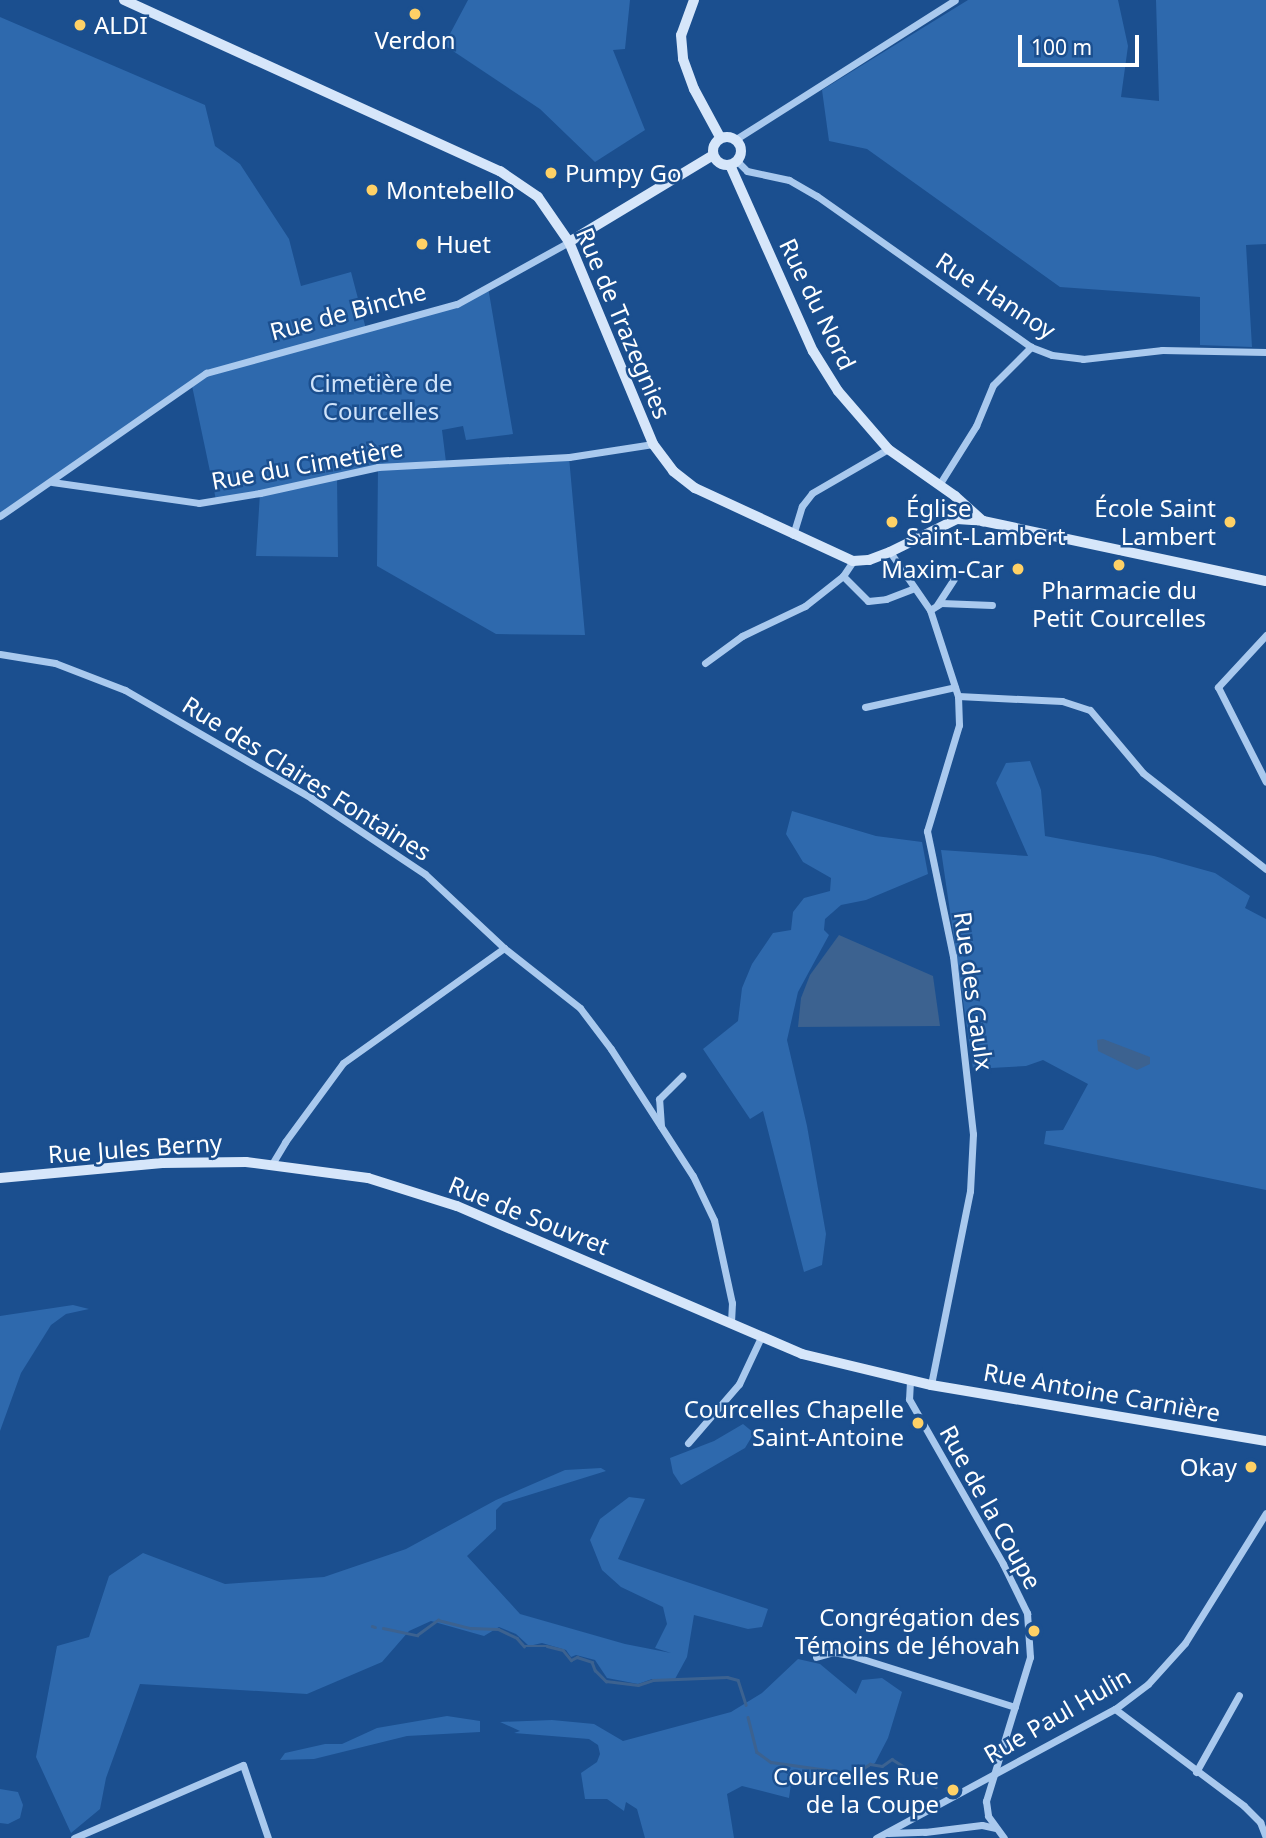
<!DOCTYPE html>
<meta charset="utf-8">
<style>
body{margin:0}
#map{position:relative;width:1266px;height:1838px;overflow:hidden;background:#1b4f8f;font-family:"Noto Sans",sans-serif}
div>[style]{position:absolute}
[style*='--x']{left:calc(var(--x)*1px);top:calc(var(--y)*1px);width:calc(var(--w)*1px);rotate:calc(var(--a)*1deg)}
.green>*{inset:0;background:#2e69ad}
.water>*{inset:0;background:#3c6290}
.stream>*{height:2.5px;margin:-1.25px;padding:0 1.25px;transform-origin:1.25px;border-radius:1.25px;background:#3c6290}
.street>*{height:7px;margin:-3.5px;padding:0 3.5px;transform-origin:3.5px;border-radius:3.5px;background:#a9c9ee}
.secondary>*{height:10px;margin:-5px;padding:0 5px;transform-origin:5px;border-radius:5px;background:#d6e6fa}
.secondary>.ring{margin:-5px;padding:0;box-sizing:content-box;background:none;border:10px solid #d6e6fa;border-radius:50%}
.dots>*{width:19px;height:19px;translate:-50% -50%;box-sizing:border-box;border:4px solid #1b4f8f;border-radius:50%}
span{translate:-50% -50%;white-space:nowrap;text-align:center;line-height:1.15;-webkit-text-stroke:5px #1b4f8f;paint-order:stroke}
.poi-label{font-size:24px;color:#fff}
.left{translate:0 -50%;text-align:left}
.right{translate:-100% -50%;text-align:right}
.street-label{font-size:24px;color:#fff}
.park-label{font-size:24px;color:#cfe3fa}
.scale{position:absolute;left:1018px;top:35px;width:121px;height:32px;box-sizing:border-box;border:4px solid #fff;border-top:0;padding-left:9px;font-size:21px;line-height:24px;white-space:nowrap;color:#fff;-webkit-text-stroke:5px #1b4f8f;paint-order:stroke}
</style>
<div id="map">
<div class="green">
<i style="clip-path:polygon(468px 0,630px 0,625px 49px,613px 50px,645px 130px,595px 162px,540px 109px,444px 45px)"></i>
<i style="clip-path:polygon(968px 0,1118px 0,1128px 46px,1121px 97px,1159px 101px,1156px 0,1266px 0,1266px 244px,1246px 245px,1252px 347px,1200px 345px,1200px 297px,1060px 287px,867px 149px,829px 141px,822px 90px)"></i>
<i style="clip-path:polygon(0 17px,205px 105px,215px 146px,240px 164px,289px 239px,301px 286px,351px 272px,366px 329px,457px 304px,488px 287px,513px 434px,466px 440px,463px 426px,442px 430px,446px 462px,569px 457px,585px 635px,496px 634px,377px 566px,378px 467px,337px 476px,338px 557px,256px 556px,260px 493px,216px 500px,191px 381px,0 514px)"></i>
<i style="clip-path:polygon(1030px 761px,1041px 790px,1045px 836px,1154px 856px,1215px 873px,1250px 896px,1245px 908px,1266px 919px,1266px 1190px,1044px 1144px,1046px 1131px,1063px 1130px,1088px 1084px,1043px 1060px,1026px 1066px,973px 1069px,941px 850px,1028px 856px,996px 783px,1006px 763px)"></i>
<i style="clip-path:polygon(792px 811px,876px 836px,922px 842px,928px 874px,866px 900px,841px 905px,825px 919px,824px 930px,829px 935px,798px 992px,787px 1040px,807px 1126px,826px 1234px,822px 1265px,804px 1272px,763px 1111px,750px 1119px,703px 1049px,738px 1021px,742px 988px,752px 964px,773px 933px,791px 930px,793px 912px,804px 898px,830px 891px,831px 878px,803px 862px,786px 834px)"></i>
<i style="clip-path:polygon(73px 1305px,89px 1309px,66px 1314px,51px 1325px,21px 1373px,0 1431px,0 1316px)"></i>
<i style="clip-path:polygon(743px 1424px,754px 1433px,745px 1448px,681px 1485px,673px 1473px,670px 1458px,714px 1441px)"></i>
<i style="clip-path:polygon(601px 1468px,606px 1471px,503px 1503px,496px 1510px,496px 1529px,467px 1556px,520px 1614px,625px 1644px,671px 1653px,655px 1648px,667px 1624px,663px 1607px,621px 1587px,602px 1570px,590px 1540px,600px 1519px,629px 1497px,645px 1499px,618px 1559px,768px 1609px,762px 1627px,748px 1629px,694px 1615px,687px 1657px,675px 1679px,652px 1679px,638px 1684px,607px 1678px,595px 1660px,576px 1655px,571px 1657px,566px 1650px,542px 1643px,529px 1646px,516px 1634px,499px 1627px,484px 1636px,431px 1621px,409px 1631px,382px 1662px,307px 1694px,140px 1684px,106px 1778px,100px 1809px,71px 1833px,36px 1757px,57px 1646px,89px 1637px,109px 1576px,143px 1553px,225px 1584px,324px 1577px,406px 1549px,496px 1500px,565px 1470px)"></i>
<i style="clip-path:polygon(798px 1659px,820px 1664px,856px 1694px,862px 1680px,882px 1678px,902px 1692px,888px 1738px,875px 1763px,845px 1782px,792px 1777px,789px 1798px,742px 1786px,727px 1794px,734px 1838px,645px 1838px,637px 1809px,626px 1802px,624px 1811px,607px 1799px,585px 1799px,581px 1773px,597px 1762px,600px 1754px,598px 1745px,589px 1739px,514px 1733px,520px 1731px,500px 1722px,552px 1720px,594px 1724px,623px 1741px,731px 1712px,762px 1693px)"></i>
<i style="clip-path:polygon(447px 1716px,480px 1721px,480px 1732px,407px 1736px,314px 1759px,280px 1760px,285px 1753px,325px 1744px,342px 1744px,377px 1728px)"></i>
<i style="clip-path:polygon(0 1789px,18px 1792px,23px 1805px,20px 1818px,8px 1824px,0 1823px)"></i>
</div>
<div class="water">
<i style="clip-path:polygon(839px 935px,933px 976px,940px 1026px,798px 1027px,801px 998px,810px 975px)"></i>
<i style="clip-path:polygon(1103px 1039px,1150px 1057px,1150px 1064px,1137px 1070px,1098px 1051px,1097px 1040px)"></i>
</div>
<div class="stream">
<i style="--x:372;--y:1626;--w:3;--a:18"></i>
<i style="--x:383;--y:1628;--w:35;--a:12"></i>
<i style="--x:417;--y:1635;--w:26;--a:-36"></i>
<i style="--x:438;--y:1620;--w:34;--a:14"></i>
<i style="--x:471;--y:1628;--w:27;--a:2"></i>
<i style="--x:498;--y:1629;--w:21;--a:25"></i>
<i style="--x:517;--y:1638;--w:11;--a:49"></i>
<i style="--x:524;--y:1646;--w:23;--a:0"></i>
<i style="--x:547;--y:1646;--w:16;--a:14"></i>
<i style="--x:563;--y:1650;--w:13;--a:51"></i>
<i style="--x:571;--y:1660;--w:7;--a:-27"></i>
<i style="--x:577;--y:1657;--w:16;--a:18"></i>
<i style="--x:592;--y:1662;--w:9;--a:69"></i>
<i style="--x:595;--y:1670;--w:16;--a:45"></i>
<i style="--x:606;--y:1681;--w:32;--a:7"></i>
<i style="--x:638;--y:1685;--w:16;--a:-18"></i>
<i style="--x:653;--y:1680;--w:74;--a:-2.3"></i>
<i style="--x:727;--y:1677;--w:11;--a:15"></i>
<i style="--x:738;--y:1680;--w:26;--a:72"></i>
<i style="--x:748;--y:1717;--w:36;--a:76"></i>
<i style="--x:757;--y:1752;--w:17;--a:36"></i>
<i style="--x:771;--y:1762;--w:85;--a:8.1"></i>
<i style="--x:855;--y:1774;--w:18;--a:-34"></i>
<i style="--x:870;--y:1764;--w:12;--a:9"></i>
<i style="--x:882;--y:1766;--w:12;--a:-35"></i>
<i style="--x:892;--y:1759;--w:52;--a:32.5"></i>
</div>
<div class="street">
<i style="--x:736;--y:139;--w:259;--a:-32.4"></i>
<i style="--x:737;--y:161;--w:14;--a:45"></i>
<i style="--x:747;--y:171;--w:43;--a:12.1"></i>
<i style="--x:789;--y:180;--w:32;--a:30"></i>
<i style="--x:817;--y:196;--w:262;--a:35.2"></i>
<i style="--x:1031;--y:347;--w:22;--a:21"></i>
<i style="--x:1052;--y:355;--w:31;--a:7"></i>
<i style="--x:1083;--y:359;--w:80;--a:-6.5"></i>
<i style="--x:1162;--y:350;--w:104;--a:1.1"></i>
<i style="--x:52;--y:482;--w:148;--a:8.1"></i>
<i style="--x:199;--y:503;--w:62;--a:-9.3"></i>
<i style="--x:260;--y:493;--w:121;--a:-12.4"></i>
<i style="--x:378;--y:467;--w:191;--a:-3"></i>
<i style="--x:569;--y:457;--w:85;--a:-8.8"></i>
<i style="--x:939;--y:485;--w:70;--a:-57.9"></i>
<i style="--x:976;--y:426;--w:44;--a:-67.5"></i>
<i style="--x:993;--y:385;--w:54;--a:-45"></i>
<i style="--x:0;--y:516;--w:251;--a:-34.8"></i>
<i style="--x:206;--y:373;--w:260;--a:-15.4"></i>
<i style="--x:457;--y:304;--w:128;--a:-29"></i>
<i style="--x:793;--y:535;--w:30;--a:-73"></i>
<i style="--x:802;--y:506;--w:16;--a:-52"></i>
<i style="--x:812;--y:493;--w:88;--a:-30.1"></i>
<i style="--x:890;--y:552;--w:70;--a:55.4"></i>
<i style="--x:930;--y:610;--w:90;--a:72"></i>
<i style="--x:958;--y:696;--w:29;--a:88"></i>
<i style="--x:959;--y:725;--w:111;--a:106.8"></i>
<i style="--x:927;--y:831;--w:128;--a:78.3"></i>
<i style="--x:953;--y:956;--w:179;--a:83.6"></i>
<i style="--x:973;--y:1134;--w:57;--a:93"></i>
<i style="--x:970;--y:1191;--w:198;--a:101.4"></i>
<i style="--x:843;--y:576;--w:35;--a:45"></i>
<i style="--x:868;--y:601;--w:18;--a:-6"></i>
<i style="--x:886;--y:599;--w:30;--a:-21"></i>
<i style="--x:937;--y:605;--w:31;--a:-57"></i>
<i style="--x:930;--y:610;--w:13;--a:-32"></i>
<i style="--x:941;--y:603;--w:51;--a:2.2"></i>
<i style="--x:1266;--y:635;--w:71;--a:132.7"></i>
<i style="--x:1218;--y:687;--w:106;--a:63.2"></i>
<i style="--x:0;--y:654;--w:56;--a:9.3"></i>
<i style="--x:55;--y:663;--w:75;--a:21.1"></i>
<i style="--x:125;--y:690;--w:215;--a:30.1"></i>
<i style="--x:311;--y:798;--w:137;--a:33.7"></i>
<i style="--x:425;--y:874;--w:108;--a:43.1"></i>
<i style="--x:504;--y:948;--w:97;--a:38.3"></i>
<i style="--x:580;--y:1008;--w:51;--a:52.9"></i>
<i style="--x:611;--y:1049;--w:151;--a:57.2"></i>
<i style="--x:693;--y:1176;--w:49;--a:64.5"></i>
<i style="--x:714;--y:1220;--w:85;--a:77.8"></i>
<i style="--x:732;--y:1303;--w:21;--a:93"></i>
<i style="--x:705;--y:663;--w:46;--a:-36.1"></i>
<i style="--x:742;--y:636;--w:70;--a:-25.5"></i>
<i style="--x:805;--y:606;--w:48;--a:-38.3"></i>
<i style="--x:843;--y:576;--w:18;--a:-56"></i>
<i style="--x:958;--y:696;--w:104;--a:2.8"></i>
<i style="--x:1062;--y:701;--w:29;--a:18"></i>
<i style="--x:1090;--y:710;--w:82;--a:49.9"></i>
<i style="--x:1143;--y:773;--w:156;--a:38"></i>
<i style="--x:865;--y:707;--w:92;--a:-12.5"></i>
<i style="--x:661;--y:1126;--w:27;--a:-94"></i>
<i style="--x:659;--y:1099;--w:33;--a:-45"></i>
<i style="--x:272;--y:1164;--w:26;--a:-59"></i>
<i style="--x:285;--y:1142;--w:98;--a:-53.7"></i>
<i style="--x:343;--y:1063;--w:198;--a:-35.5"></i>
<i style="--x:910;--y:1381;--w:18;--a:93"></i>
<i style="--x:909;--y:1399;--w:190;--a:60.3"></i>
<i style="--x:1003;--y:1564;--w:55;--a:63.9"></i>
<i style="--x:1027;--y:1613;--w:44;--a:86.1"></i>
<i style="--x:1030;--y:1657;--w:151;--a:107"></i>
<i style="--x:986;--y:1801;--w:15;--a:82"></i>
<i style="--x:988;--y:1816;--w:27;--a:54"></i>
<i style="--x:688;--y:1443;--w:78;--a:-49.2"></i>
<i style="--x:739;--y:1384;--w:52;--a:-64.9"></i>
<i style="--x:816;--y:1657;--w:18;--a:-16"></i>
<i style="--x:833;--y:1652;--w:17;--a:10"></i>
<i style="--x:850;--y:1655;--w:173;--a:17.5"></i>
<i style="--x:1115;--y:1709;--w:161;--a:36.9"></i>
<i style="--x:1244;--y:1806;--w:23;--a:45"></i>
<i style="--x:1260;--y:1822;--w:17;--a:69"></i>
<i style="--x:1196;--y:1772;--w:88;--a:-60.8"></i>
<i style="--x:888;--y:1833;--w:37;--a:-2"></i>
<i style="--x:925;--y:1832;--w:57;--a:-7"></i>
<i style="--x:982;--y:1825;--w:13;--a:13"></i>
<i style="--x:74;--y:1838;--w:184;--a:-23.4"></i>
<i style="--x:243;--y:1765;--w:77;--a:71.1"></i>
<i style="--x:876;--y:1838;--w:272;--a:-28.4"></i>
<i style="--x:1115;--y:1709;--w:41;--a:-37.1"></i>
<i style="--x:1148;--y:1684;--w:55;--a:-47.9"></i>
<i style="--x:1185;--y:1643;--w:153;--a:-58.1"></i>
</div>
<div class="secondary">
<i style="--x:124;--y:0;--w:413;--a:24.5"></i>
<i style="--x:500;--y:171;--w:46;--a:34.4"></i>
<i style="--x:538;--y:197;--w:55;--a:55.4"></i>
<i style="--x:569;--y:242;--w:219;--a:67.4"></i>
<i style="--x:653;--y:444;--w:34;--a:53"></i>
<i style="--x:673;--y:471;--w:28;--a:38"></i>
<i style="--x:695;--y:488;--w:174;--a:24.8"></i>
<i style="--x:853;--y:561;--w:16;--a:-4"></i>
<i style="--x:869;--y:560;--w:22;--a:-21"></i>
<i style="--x:890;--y:552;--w:75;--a:-26.2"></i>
<i style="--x:957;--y:519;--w:26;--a:4"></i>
<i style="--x:983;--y:521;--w:289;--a:12"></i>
<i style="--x:694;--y:0;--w:37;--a:110"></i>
<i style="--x:681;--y:35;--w:24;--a:85"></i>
<i style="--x:683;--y:59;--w:32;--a:70"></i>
<i style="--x:694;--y:89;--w:55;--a:61.6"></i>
<i class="ring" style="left:713px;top:137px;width:18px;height:18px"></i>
<i style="--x:730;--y:165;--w:204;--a:66"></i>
<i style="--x:813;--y:351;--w:47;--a:58"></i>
<i style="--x:838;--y:391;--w:77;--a:49.2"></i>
<i style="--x:888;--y:449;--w:82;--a:35"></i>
<i style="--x:955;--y:496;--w:38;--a:42"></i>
<i style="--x:569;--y:242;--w:168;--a:-31.1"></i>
<i style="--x:0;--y:1178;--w:163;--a:-5.3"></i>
<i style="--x:162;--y:1163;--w:84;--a:-0.7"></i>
<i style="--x:246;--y:1162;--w:123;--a:7.5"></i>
<i style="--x:368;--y:1178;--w:93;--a:17.5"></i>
<i style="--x:457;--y:1206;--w:375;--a:23.2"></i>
<i style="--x:802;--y:1354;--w:133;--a:13.5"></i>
<i style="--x:931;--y:1385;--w:340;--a:9.5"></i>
</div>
<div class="dots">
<i style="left:415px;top:14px;background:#ffd166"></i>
<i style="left:80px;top:25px;background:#ffd166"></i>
<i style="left:551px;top:173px;background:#ffd166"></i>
<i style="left:372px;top:190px;background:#ffd166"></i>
<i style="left:422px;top:244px;background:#ffd166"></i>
<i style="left:892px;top:522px;background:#ffd166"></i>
<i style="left:1230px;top:522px;background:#ffd166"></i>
<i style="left:1119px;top:565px;background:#ffd166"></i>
<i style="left:1018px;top:569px;background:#ffd166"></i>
<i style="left:918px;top:1423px;background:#ffd166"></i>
<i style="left:1251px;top:1467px;background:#ffd166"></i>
<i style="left:1034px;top:1631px;background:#ffd166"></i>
<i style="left:953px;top:1790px;background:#ffd166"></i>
</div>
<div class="poi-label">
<span class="left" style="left:94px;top:25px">ALDI</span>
<span style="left:415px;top:40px">Verdon</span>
<span class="left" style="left:565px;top:173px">Pumpy Go</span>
<span class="left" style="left:386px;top:190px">Montebello</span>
<span class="left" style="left:436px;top:244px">Huet</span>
<span class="left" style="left:906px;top:522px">Église<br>Saint-Lambert</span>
<span class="right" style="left:1216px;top:522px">École Saint<br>Lambert</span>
<span class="right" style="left:1004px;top:569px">Maxim-Car</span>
<span style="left:1119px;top:604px">Pharmacie du<br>Petit Courcelles</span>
<span class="right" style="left:904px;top:1423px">Courcelles Chapelle<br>Saint-Antoine</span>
<span class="right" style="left:1237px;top:1467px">Okay</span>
<span class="right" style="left:1020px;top:1631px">Congrégation des<br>Témoins de Jéhovah</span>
<span class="right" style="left:939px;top:1790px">Courcelles Rue<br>de la Coupe</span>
</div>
<div class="street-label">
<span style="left:996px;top:295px;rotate:33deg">Rue Hannoy</span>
<span style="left:818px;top:304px;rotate:64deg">Rue du Nord</span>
<span style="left:348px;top:311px;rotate:-15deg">Rue de Binche</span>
<span style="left:624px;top:323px;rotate:67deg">Rue de Trazegnies</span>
<span style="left:307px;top:464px;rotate:-10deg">Rue du Cimetière</span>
<span style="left:307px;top:778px;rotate:32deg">Rue des Claires Fontaines</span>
<span style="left:974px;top:991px;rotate:82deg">Rue des Gaulx</span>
<span style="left:135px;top:1148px;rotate:-4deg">Rue Jules Berny</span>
<span style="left:529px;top:1215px;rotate:22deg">Rue de Souvret</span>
<span style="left:1102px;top:1392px;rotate:10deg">Rue Antoine Carnière</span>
<span style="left:991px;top:1507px;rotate:61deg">Rue de la Coupe</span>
<span style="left:1057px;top:1715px;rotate:-30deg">Rue Paul Hulin</span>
</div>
<div class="park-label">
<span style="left:381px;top:397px">Cimetière de<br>Courcelles</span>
</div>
<div class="scale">100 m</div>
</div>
